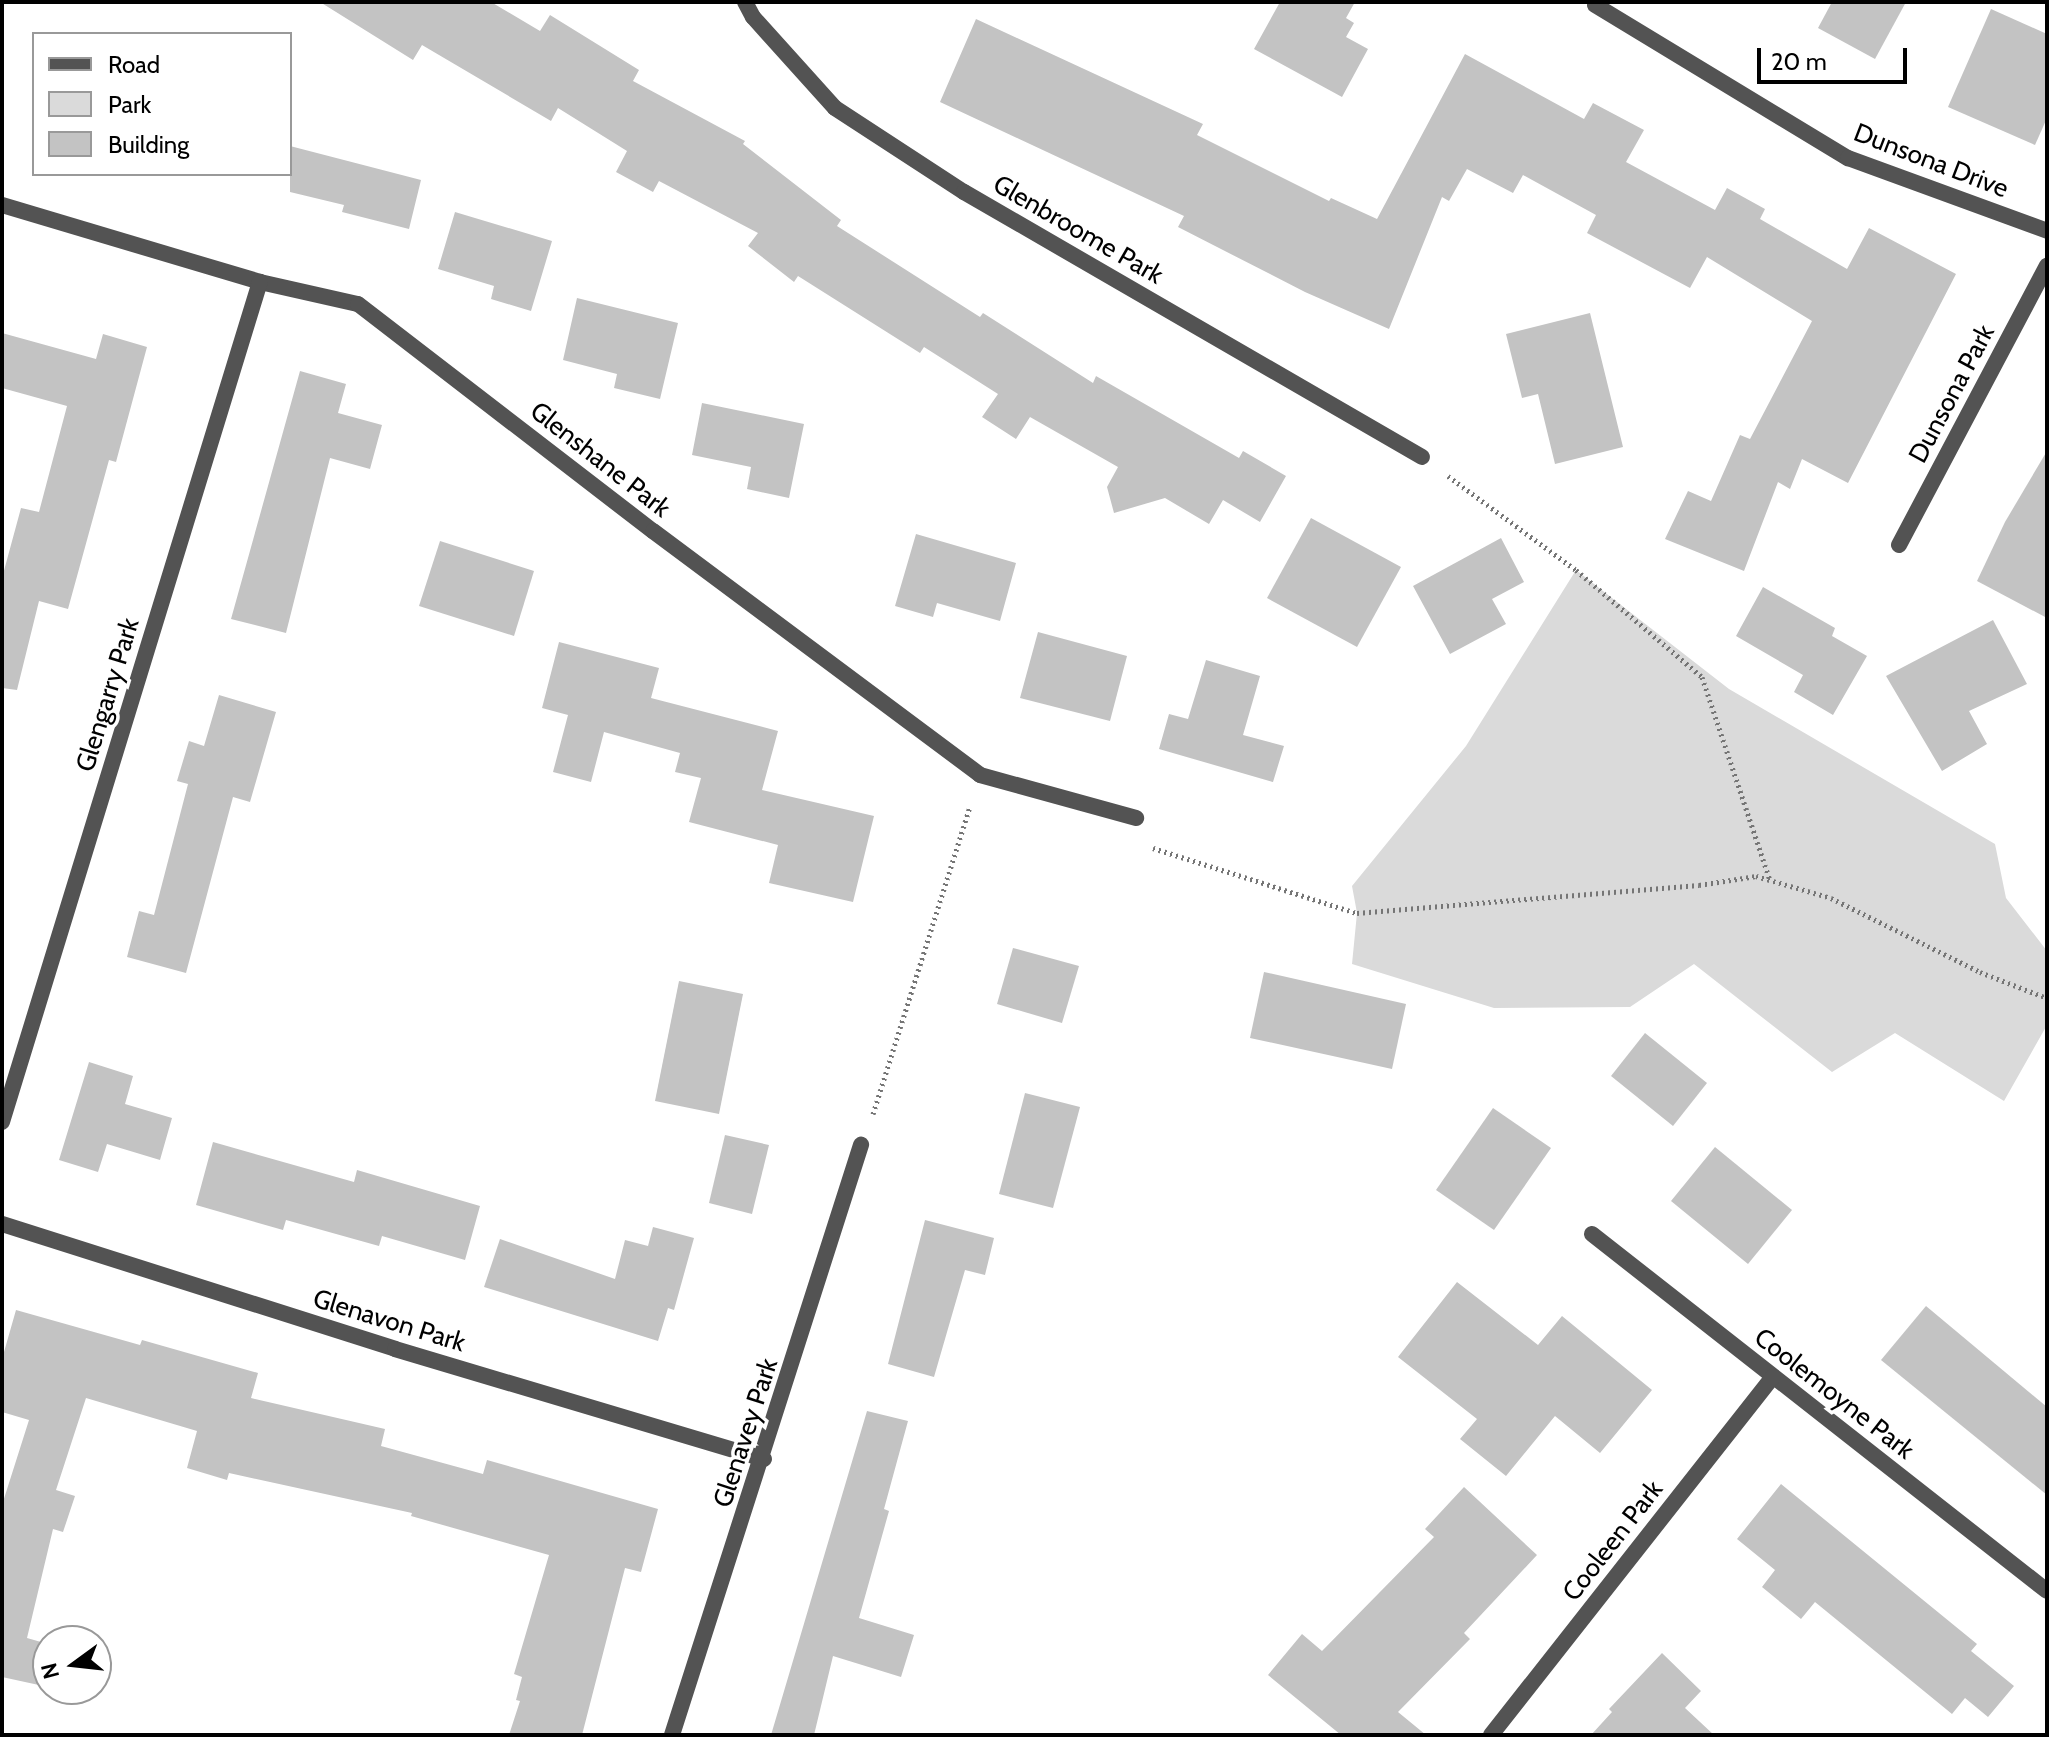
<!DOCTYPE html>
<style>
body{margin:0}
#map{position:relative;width:2049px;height:1737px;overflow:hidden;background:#fff;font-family:Cabin,sans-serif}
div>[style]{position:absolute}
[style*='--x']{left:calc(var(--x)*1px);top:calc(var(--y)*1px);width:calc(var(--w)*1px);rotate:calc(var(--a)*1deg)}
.green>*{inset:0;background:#dadada}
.building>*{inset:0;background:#c3c3c3}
.path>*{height:5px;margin-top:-2.5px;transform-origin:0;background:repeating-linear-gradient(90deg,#757575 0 2px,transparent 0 6px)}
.minor>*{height:16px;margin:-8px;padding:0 8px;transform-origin:8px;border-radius:8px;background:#535353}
span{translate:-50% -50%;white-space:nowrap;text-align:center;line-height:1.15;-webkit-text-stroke:7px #fff;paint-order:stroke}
.street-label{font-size:26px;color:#000}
.frame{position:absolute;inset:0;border:4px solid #000;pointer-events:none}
.legend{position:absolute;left:32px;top:32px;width:260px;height:144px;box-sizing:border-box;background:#fff;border:2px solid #999;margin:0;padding:10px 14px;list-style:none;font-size:24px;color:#000}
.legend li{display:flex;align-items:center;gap:16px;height:40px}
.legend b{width:40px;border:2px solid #999}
.north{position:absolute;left:32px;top:1625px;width:80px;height:80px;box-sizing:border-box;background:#fff;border:2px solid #999;border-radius:50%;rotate:255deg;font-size:22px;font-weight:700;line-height:32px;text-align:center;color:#000}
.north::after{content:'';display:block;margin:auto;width:28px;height:36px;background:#000;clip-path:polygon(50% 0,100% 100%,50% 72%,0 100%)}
.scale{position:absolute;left:1757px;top:48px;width:150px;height:36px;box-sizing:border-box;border:4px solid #000;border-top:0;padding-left:10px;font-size:24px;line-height:28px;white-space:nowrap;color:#000;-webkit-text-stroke:6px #fff;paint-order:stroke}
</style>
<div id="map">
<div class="green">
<i style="clip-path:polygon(1576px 570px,1729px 689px,1995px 844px,2006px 898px,2047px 951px,2047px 1025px,2004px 1101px,1895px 1033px,1832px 1072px,1694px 964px,1630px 1007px,1494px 1008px,1352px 964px,1357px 913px,1352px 886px,1466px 746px)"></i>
</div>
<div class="building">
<i style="clip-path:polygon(320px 2px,491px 2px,540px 31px,550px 15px,639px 70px,633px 81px,745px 141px,743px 144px,841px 220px,837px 226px,980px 317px,983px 313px,1093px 383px,1096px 376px,1239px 458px,1243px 451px,1286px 476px,1260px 522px,1223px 500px,1209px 524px,1165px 498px,1114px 513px,1107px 487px,1118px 467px,1030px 417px,1016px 439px,982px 417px,998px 394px,924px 347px,920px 353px,798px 276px,794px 282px,748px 246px,758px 233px,659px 181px,653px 192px,616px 172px,627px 151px,558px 108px,551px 121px,422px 45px,413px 60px)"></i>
<i style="clip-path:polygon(1280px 2px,1355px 2px,1346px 18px,1354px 23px,1346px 37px,1368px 49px,1342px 97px,1254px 49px)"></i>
<i style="clip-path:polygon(1832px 2px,1906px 2px,1875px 59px,1818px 28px)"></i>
<i style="clip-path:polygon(1991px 9px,2047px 34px,2047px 118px,2035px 145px,1948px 107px)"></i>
<i style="clip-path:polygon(976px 19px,1203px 124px,1197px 135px,1329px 201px,1331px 198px,1377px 219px,1465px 54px,1584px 119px,1593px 103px,1644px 130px,1626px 162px,1715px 210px,1727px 188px,1765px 209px,1760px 219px,1847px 269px,1869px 228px,1956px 274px,1848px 483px,1802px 459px,1790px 489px,1778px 482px,1744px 571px,1665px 539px,1688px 491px,1711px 501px,1740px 435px,1750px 439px,1812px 321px,1707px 257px,1690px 288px,1587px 233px,1596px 215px,1523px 175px,1513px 193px,1467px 169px,1449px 201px,1442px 197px,1389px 329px,1305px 292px,1178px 227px,1184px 216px,940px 102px)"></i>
<i style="clip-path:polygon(290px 146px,421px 180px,409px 229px,342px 212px,344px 205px,290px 192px)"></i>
<i style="clip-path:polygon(455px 212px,552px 241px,531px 311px,491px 299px,494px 286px,438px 269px)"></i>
<i style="clip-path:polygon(577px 298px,678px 323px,660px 399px,614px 388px,617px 374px,563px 360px)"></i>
<i style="clip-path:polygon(1590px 313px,1623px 447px,1555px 464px,1538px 394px,1522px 398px,1506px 334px)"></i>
<i style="clip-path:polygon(2px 333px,96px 359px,103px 334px,147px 347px,116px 462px,109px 460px,68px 609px,39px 601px,17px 690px,2px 688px,2px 578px,21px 508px,39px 512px,67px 406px,2px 388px)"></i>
<i style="clip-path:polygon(300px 371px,346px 384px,338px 413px,382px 425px,370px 469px,330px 458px,286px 633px,231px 619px)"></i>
<i style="clip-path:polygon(702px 403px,804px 424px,789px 498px,747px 489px,751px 467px,692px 455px)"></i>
<i style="clip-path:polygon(2047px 451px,2047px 618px,1977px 581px,2005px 522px)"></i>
<i style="clip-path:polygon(1311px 518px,1401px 567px,1357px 647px,1267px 598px)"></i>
<i style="clip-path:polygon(916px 534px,1016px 563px,1000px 621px,937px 603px,933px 617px,895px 606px)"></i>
<i style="clip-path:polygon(1501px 538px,1524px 582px,1492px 599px,1506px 624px,1450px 654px,1413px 586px)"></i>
<i style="clip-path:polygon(440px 541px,534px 571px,514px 636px,419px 606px)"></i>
<i style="clip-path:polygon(1763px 587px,1835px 628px,1832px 636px,1867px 656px,1833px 715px,1794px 692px,1803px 675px,1736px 636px)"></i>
<i style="clip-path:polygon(1993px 620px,2027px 684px,1969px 711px,1987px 744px,1942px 771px,1886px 676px)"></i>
<i style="clip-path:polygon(1038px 632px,1127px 656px,1110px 721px,1020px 698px)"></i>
<i style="clip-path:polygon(559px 642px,659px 668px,651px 698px,778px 731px,762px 790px,874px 816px,853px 902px,769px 883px,778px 845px,689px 822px,701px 778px,675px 772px,680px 753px,604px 732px,591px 782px,553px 772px,568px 715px,542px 708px)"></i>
<i style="clip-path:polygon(1206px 660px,1260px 676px,1243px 735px,1284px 746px,1273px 782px,1159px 749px,1169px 714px,1188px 719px)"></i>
<i style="clip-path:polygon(219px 695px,276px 712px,250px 802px,233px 797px,186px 973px,127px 957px,139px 911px,154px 915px,188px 784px,177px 781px,189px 741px,204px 746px)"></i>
<i style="clip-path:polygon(1013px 948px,1079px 966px,1062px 1023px,997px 1004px)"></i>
<i style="clip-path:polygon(1264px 972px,1406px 1004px,1392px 1069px,1250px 1038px)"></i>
<i style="clip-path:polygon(679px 981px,743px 994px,719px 1114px,655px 1101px)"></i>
<i style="clip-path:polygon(1645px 1033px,1707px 1083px,1673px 1126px,1611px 1076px)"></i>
<i style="clip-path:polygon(89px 1062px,133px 1076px,125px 1104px,172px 1118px,160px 1160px,107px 1144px,98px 1172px,59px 1160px)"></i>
<i style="clip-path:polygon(1025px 1093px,1080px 1107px,1053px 1208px,999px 1194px)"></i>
<i style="clip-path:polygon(1493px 1108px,1551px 1148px,1494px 1230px,1436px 1190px)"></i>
<i style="clip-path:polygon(725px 1135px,769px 1145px,752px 1214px,709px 1203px)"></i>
<i style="clip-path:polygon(213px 1142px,354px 1182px,357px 1170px,480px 1206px,465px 1260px,382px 1236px,379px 1246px,286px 1220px,283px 1230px,196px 1205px)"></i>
<i style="clip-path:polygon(1715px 1147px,1792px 1210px,1748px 1264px,1671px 1201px)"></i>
<i style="clip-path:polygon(925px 1220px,994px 1238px,985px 1275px,965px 1270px,934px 1377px,888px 1364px)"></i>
<i style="clip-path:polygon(653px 1227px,694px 1238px,674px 1310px,668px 1308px,658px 1341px,484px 1287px,500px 1239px,615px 1279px,625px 1240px,648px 1246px)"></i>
<i style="clip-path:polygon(1457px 1282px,1538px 1345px,1562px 1316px,1652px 1390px,1600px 1453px,1555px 1416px,1506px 1476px,1460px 1439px,1477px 1419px,1398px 1357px)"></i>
<i style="clip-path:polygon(1926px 1306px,2047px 1407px,2047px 1495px,1881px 1360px)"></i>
<i style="clip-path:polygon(16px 1310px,140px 1345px,142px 1340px,258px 1373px,251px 1398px,385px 1429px,381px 1446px,483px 1474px,487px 1460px,658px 1509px,641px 1572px,625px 1568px,582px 1735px,509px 1735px,520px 1701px,516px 1700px,522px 1677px,514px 1674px,549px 1555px,411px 1516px,412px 1513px,229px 1473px,227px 1480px,187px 1468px,197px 1431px,86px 1398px,56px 1490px,75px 1496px,63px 1532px,53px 1529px,27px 1638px,48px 1644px,48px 1687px,2px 1677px,2px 1505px,29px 1420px,2px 1412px,2px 1359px)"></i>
<i style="clip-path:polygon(867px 1411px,908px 1421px,884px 1509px,889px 1511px,859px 1618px,914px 1635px,901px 1677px,833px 1656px,814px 1735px,771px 1735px)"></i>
<i style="clip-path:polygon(1781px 1484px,1977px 1644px,1971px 1651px,2014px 1686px,1988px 1717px,1965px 1698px,1952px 1714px,1815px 1602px,1801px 1619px,1762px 1587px,1775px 1570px,1737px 1539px)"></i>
<i style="clip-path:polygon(1464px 1487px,1537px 1555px,1464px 1633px,1470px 1639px,1398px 1712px,1426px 1735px,1341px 1735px,1268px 1675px,1302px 1634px,1322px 1651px,1434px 1537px,1425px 1529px)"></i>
<i style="clip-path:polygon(1662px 1653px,1701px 1691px,1685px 1708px,1714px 1735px,1591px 1735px,1612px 1712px,1609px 1709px)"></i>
</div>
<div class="path">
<i style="--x:1448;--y:476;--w:159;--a:36.3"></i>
<i style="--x:1576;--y:570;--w:165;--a:40.3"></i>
<i style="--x:1702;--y:677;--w:214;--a:71.5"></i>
<i style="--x:1153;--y:848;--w:214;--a:17.7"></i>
<i style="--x:1357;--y:913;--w:343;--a:-4.7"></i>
<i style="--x:1699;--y:885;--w:58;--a:-9"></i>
<i style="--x:1756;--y:876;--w:78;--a:16.3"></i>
<i style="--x:1831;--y:898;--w:166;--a:26.4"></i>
<i style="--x:1980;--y:972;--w:72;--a:21.2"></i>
<i style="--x:873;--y:1114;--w:323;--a:-72.5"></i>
</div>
<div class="minor">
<i style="--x:745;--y:2;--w:17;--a:62"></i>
<i style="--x:753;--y:17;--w:122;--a:48"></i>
<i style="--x:835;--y:108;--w:154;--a:33.1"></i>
<i style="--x:964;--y:192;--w:529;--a:30.05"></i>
<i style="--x:1595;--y:5;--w:296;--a:31.2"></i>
<i style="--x:1848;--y:158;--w:212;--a:20.1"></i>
<i style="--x:2;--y:205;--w:269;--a:16.6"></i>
<i style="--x:260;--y:282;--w:100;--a:12.7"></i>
<i style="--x:358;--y:304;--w:372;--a:37.6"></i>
<i style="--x:653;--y:531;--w:408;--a:36.7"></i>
<i style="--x:980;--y:775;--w:162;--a:15.4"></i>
<i style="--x:1899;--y:545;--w:316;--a:-62.1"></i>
<i style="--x:2;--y:1122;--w:879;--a:-72.93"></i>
<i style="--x:2;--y:1224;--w:412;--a:17.6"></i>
<i style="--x:395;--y:1349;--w:385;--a:16.6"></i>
<i style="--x:1592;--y:1234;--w:578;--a:38.12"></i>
<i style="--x:672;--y:1735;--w:620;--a:-72.24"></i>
<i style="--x:1491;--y:1735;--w:456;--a:-51.8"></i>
</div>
<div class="street-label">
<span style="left:1931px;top:161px;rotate:21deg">Dunsona Drive</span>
<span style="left:1078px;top:230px;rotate:30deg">Glenbroome Park</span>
<span style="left:1952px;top:394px;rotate:-62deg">Dunsona Park</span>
<span style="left:600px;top:460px;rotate:38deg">Glenshane Park</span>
<span style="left:108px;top:695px;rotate:-73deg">Glengarry Park</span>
<span style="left:389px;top:1321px;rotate:17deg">Glenavon Park</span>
<span style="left:1834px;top:1394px;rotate:38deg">Coolemoyne Park</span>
<span style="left:746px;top:1433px;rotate:-72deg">Glenavey Park</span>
<span style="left:1613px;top:1541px;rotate:-52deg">Cooleen Park</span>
</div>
<div class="frame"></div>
<ul class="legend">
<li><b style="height:10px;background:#535353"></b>Road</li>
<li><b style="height:22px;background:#dadada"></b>Park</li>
<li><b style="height:22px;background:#c3c3c3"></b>Building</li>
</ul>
<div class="north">N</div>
<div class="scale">20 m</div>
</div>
